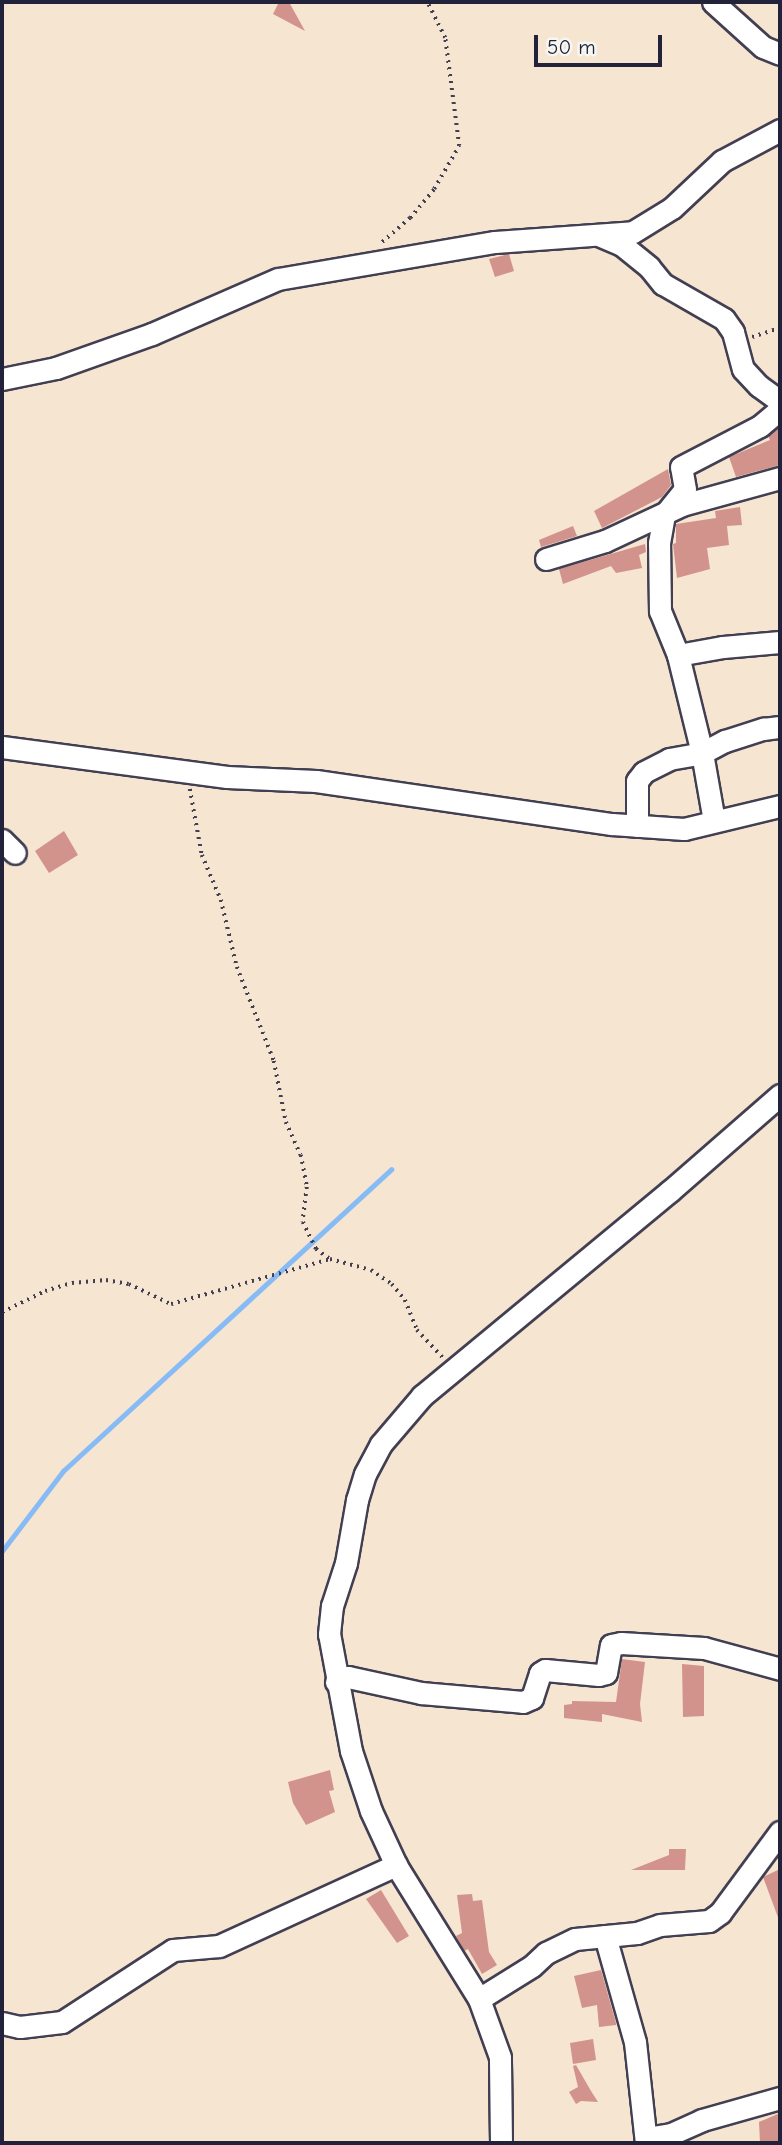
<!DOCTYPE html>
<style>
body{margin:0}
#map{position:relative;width:782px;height:2145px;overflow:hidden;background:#f5e5d1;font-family:"Comic Neue",sans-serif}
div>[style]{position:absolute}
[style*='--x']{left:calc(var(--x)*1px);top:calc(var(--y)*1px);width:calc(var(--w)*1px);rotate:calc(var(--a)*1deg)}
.stream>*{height:5px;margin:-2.5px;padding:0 2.5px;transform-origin:2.5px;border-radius:2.5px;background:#87bbf5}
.building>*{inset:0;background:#d3938d}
.path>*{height:3.5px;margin-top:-1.75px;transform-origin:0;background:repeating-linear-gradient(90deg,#423f52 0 2px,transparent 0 7px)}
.roads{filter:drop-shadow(2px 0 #423f52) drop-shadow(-2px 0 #423f52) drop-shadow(0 2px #423f52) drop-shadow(0 -2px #423f52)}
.minor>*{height:21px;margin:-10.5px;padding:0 10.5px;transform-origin:10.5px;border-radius:10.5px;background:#fff}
span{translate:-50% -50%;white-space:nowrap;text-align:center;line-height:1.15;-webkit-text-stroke:5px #f6f6f2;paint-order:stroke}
.frame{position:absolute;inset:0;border:4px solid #22223b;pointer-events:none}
.scale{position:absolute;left:534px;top:35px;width:128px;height:32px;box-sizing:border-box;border:4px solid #22223b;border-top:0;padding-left:9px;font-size:21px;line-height:24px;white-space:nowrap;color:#22223b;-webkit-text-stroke:5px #f6f6f2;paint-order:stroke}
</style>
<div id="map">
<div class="stream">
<i style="--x:2;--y:1551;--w:101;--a:-52.7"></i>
<i style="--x:63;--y:1471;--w:446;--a:-42.6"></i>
</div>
<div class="building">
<i style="clip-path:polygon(279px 2px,289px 2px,305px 31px,273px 14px)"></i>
<i style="clip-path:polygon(509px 254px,514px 271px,495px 277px,489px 259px)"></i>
<i style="clip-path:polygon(780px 426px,780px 465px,736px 477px,729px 457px,770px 440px,768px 436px)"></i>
<i style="clip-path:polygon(668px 469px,671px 485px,662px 497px,602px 528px,594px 511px)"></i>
<i style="clip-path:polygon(740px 507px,742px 525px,727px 526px,729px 545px,707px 548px,710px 569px,677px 578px,673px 544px,676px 543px,676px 524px,716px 518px,715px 511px)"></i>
<i style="clip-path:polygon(573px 526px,577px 536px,541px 547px,539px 540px)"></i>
<i style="clip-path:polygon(645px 544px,646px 552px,639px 555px,642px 568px,616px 573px,611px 566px,563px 584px,559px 569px)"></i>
<i style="clip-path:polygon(64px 831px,78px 855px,49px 873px,35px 851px)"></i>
<i style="clip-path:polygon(622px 1659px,645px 1662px,640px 1704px,642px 1722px,602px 1714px,602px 1722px,564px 1718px,564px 1705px,572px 1704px,572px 1701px,616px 1702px)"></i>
<i style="clip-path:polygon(682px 1664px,704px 1666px,704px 1716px,683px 1717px)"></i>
<i style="clip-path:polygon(330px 1770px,334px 1790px,329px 1791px,335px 1812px,306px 1825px,293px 1803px,288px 1782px)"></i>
<i style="clip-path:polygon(669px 1849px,686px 1849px,685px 1870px,631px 1870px,669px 1855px)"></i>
<i style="clip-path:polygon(780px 1869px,780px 1920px,779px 1920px,763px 1877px)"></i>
<i style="clip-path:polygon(381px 1890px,409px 1936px,397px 1943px,366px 1899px)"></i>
<i style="clip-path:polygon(472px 1894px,473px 1901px,482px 1900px,489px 1952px,497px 1965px,482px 1974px,468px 1949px,464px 1951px,456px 1936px,462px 1933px,457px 1895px)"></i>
<i style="clip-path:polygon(601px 1970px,616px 2023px,616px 2025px,599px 2027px,597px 2005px,582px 2008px,574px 1976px)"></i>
<i style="clip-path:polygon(593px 2039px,596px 2060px,573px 2064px,570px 2043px)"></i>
<i style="clip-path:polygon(576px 2065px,591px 2091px,598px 2102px,581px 2101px,576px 2104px,569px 2092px,578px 2087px,573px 2066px)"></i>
<i style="clip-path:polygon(780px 2113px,780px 2143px,760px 2143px,759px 2122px)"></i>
</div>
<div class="path">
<i style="--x:382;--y:242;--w:37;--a:-41"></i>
<i style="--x:410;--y:218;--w:38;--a:-50"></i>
<i style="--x:434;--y:189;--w:50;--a:-59.8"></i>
<i style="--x:459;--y:146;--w:109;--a:-97.4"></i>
<i style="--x:445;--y:38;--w:40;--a:-116.6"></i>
<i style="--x:752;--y:337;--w:29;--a:-18"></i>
<i style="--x:190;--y:789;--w:67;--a:79.7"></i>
<i style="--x:202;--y:855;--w:49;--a:67.1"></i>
<i style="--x:221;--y:900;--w:69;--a:76.6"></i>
<i style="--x:237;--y:967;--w:101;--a:68.5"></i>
<i style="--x:274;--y:1061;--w:62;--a:78.9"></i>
<i style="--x:286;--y:1122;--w:36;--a:66"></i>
<i style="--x:301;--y:1155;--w:33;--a:79"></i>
<i style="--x:307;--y:1187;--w:35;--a:97"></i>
<i style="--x:303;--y:1222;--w:30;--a:64"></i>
<i style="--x:316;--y:1249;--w:17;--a:36"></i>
<i style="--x:2;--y:1312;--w:48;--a:-26"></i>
<i style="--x:45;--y:1291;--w:28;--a:-17"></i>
<i style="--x:72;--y:1283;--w:34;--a:-5"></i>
<i style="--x:106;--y:1280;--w:23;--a:10"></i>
<i style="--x:129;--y:1284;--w:47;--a:25.5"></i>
<i style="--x:171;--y:1304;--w:165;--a:-15.8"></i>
<i style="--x:330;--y:1259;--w:42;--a:15"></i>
<i style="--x:371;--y:1270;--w:25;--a:34"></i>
<i style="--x:392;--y:1284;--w:21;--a:51"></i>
<i style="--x:405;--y:1300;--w:32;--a:68"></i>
<i style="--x:417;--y:1330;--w:38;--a:47"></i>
</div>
<div class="roads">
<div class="minor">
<i style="--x:713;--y:2;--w:67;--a:42"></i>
<i style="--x:763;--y:47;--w:18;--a:22"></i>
<i style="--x:601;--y:236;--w:23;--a:23"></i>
<i style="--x:622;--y:245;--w:35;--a:39"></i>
<i style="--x:649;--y:267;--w:22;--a:51"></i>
<i style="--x:663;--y:284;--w:70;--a:29.8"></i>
<i style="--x:724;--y:319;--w:16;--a:55"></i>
<i style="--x:733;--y:332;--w:38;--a:75"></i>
<i style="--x:743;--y:369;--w:23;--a:47"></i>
<i style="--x:759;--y:386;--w:26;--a:36"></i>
<i style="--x:2;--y:379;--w:55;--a:-11.5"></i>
<i style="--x:56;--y:368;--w:102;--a:-19.5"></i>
<i style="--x:152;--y:334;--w:137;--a:-23.6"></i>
<i style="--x:278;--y:279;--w:220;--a:-9.7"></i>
<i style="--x:495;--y:242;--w:138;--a:-4.1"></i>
<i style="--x:633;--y:232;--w:46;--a:-31.6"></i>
<i style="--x:672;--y:208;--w:69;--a:-43.2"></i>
<i style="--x:722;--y:161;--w:66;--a:-28.1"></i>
<i style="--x:546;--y:559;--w:62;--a:-17"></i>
<i style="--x:605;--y:541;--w:85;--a:-25.1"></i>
<i style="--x:682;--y:505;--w:102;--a:-15.4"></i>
<i style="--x:678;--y:655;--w:46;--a:-10.1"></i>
<i style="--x:723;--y:647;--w:57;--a:-5"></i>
<i style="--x:2;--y:747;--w:227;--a:7.6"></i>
<i style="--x:227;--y:777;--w:89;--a:2.6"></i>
<i style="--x:316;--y:781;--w:299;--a:8.3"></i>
<i style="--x:612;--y:824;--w:72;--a:4"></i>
<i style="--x:684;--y:829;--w:99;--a:-13.5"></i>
<i style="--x:714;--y:821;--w:69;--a:-100"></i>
<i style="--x:702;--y:753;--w:101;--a:-103.8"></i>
<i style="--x:678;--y:655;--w:48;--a:-112.2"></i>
<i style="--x:660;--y:611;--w:68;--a:-90.8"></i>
<i style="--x:659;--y:543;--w:28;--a:-80"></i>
<i style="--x:664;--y:515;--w:33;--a:-51"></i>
<i style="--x:685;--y:489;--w:22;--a:-100"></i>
<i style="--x:681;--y:467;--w:89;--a:-27.4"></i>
<i style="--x:760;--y:426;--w:26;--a:-40"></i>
<i style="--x:637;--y:826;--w:45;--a:-90"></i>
<i style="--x:637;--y:781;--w:11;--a:-52"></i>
<i style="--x:644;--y:772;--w:28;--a:-27"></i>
<i style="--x:669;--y:759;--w:34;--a:-10"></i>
<i style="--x:702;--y:753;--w:26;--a:-28"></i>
<i style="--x:725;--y:741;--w:40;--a:-18"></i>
<i style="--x:763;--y:729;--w:17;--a:-7"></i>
<i style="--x:2;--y:840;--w:18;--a:45"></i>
<i style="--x:336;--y:1682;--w:13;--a:-23"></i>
<i style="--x:348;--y:1677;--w:75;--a:12.4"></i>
<i style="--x:421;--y:1693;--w:102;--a:5"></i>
<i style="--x:523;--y:1702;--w:10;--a:-24"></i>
<i style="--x:532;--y:1698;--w:26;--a:-72"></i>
<i style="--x:540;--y:1673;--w:6;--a:-31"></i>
<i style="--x:545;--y:1670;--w:54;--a:5.3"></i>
<i style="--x:599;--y:1675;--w:7;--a:-16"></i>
<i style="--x:606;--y:1673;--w:28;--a:-80"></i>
<i style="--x:611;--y:1645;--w:10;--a:-11"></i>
<i style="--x:621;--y:1643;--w:83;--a:3.4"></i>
<i style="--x:704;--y:1648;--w:79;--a:15.4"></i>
<i style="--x:605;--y:1936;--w:110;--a:74.2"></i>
<i style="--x:635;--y:2042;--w:102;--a:83.8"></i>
<i style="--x:479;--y:1999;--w:62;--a:-31.9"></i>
<i style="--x:532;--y:1966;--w:19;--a:-43"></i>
<i style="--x:546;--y:1953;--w:32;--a:-26"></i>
<i style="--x:575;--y:1939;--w:62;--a:-5.5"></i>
<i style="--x:637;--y:1933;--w:24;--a:-19"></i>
<i style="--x:660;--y:1925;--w:49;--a:-4.7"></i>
<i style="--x:709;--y:1921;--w:14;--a:-36"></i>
<i style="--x:720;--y:1913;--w:101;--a:-53.5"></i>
<i style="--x:2;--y:2023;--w:18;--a:13"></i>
<i style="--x:20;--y:2027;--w:42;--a:-6.8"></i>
<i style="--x:62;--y:2022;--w:132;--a:-33"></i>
<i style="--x:173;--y:1950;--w:46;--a:-5"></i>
<i style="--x:219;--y:1946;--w:195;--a:-24.6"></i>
<i style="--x:646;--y:2138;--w:25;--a:-9"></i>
<i style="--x:671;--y:2134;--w:34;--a:-24"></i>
<i style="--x:702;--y:2120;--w:81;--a:-15.8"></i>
<i style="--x:501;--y:2143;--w:86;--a:-90.7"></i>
<i style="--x:500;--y:2057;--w:62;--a:-109.9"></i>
<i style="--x:479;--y:1999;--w:158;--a:-121.8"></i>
<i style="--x:396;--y:1865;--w:60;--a:-114.8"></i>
<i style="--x:371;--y:1811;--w:63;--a:-108.4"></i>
<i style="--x:351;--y:1751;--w:119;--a:-100.6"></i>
<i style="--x:329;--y:1634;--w:28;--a:-84"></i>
<i style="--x:332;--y:1606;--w:45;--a:-72"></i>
<i style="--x:346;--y:1563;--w:64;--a:-80.1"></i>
<i style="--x:357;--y:1500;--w:27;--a:-73"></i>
<i style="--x:365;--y:1474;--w:34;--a:-62"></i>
<i style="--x:381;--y:1444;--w:63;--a:-49.5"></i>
<i style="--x:422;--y:1396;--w:322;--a:-39.6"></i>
<i style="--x:670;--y:1191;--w:146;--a:-41.1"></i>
</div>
</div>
<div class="frame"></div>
<div class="scale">50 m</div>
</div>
